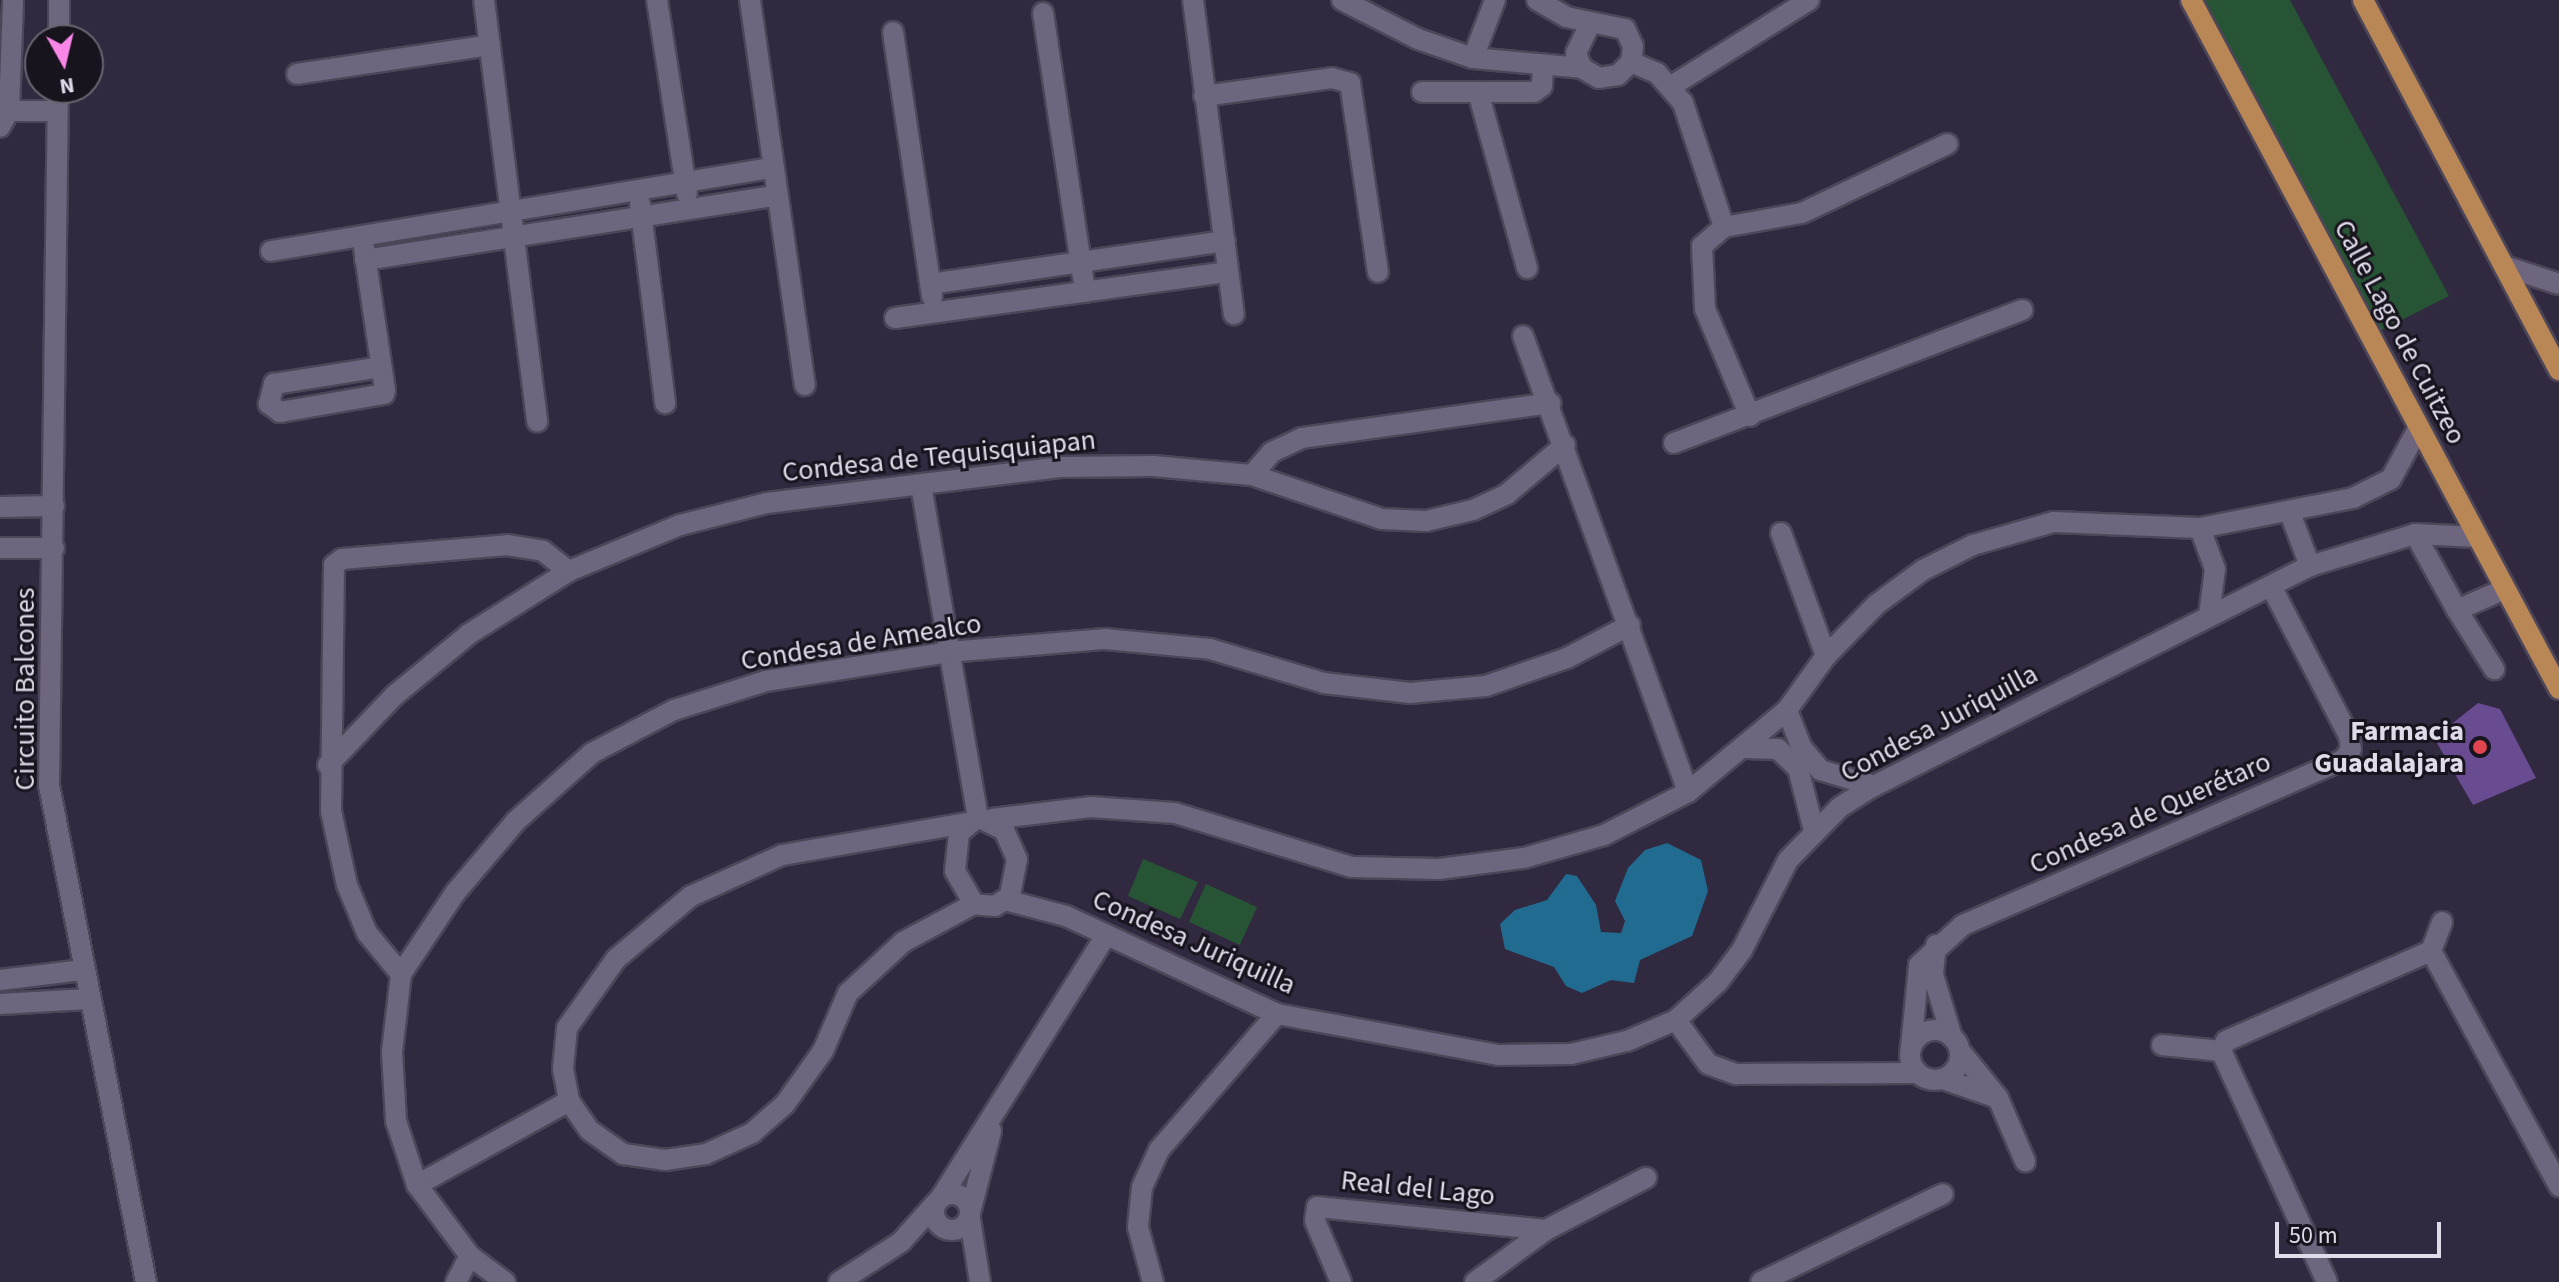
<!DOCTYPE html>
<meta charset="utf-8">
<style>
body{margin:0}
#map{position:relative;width:2559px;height:1282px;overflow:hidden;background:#31293f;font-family:"Source Sans 3",sans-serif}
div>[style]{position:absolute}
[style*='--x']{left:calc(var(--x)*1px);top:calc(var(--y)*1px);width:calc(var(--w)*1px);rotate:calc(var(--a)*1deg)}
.green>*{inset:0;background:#265435}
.water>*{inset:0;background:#216b90}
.building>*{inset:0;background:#694b92}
.roads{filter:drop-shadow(2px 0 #4d4658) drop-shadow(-2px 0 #4d4658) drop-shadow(0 2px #4d4658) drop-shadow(0 -2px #4d4658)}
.minor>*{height:20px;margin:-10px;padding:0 10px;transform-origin:10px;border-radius:10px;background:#6e657e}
.minor>.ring{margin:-10px;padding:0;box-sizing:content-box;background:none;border:20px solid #6e657e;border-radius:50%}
.major>*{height:20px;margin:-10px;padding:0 10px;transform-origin:10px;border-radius:10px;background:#b88755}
.dots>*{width:22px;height:22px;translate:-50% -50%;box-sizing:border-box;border:4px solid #18141e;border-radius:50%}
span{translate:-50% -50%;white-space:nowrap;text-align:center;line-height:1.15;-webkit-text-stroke:6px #18141e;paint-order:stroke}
.street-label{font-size:28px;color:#e0dbe9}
.poi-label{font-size:28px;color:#e0dbe9;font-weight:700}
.right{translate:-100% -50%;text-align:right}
.north{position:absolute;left:24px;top:24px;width:80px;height:80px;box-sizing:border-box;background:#18141e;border:2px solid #68646f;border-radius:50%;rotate:172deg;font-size:22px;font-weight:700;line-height:32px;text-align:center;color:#e0dbe9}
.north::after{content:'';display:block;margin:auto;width:28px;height:36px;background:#f987e8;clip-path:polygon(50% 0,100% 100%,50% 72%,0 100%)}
.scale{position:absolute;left:2275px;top:1222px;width:166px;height:36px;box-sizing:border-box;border:4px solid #e0dbe9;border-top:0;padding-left:10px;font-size:24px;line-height:28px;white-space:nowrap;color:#e0dbe9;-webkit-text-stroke:6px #18141e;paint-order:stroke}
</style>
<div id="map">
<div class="green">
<i style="clip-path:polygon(2191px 0,2290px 0,2449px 296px,2370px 336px)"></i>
<i style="clip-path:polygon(1143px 859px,1198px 882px,1180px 919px,1128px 896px)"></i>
<i style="clip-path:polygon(1206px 884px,1257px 907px,1240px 945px,1189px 922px)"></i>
</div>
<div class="water">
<i style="clip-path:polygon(1667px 843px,1701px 860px,1708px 891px,1692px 936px,1640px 960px,1634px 983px,1611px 980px,1582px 993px,1566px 986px,1554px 967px,1505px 949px,1500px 924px,1515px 910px,1547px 900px,1566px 874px,1577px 876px,1596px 905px,1601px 932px,1621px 933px,1625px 921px,1615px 901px,1628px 868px,1645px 850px)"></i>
</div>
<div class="building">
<i style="clip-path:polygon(2478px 703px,2500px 709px,2536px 778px,2473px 805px,2434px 738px)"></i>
</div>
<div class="roads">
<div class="minor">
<i style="--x:484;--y:0;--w:425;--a:82.8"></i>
<i style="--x:657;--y:0;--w:196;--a:81.2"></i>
<i style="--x:750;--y:0;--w:389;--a:81.9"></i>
<i style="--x:1193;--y:0;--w:317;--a:82.6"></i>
<i style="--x:1342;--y:0;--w:85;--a:27.2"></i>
<i style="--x:1418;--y:39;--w:58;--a:19.1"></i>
<i style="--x:1473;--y:58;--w:109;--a:5.2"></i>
<i style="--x:1537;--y:0;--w:34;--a:30"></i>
<i style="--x:1566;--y:17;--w:60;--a:11.5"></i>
<i style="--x:1625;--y:29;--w:19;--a:65"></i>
<i style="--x:1633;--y:46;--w:16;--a:97"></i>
<i style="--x:1631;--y:62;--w:18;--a:135"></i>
<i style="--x:1618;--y:75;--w:19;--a:171"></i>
<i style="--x:1599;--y:78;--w:20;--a:-150"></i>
<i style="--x:1582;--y:68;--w:16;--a:-112"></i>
<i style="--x:1576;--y:53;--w:32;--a:-64"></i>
<i style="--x:1043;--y:13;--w:282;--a:81.4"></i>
<i style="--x:893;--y:32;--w:268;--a:81.6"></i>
<i style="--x:59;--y:40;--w:40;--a:-90"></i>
<i style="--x:1473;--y:58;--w:62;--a:-69.2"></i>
<i style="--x:1631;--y:62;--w:28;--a:23"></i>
<i style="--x:1657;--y:73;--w:40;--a:49"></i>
<i style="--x:1683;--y:103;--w:131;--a:71.7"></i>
<i style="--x:297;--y:74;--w:195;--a:-8.5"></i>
<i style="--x:1670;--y:87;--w:164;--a:-32"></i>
<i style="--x:58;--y:88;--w:697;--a:90.74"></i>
<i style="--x:49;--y:785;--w:506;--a:78.96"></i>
<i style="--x:1422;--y:92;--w:112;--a:0"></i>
<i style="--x:1534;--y:92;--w:10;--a:-37"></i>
<i style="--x:1542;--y:86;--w:18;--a:-87"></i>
<i style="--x:1478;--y:92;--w:183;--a:74.4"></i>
<i style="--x:1204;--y:96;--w:129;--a:-8"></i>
<i style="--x:1332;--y:78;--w:19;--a:16"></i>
<i style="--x:1350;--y:83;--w:191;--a:81.6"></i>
<i style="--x:9;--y:111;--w:48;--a:0"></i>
<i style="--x:0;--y:127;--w:18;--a:-61"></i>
<i style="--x:9;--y:111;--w:111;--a:-87.9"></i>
<i style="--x:640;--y:204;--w:201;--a:82.8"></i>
<i style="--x:364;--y:248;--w:144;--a:81.6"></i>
<i style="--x:385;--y:390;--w:4;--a:104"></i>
<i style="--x:384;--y:394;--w:106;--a:170.2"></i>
<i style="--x:280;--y:412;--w:14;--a:-144"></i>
<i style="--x:269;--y:404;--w:21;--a:-76"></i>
<i style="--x:274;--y:384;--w:108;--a:-9"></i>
<i style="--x:271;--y:251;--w:507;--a:-9.43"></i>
<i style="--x:365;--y:260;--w:416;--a:-8.9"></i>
<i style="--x:2504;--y:266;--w:58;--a:18.1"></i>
<i style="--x:930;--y:284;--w:298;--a:-8.3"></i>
<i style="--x:895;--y:318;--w:336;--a:-7.9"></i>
<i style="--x:1523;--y:336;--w:485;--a:70.1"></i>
<i style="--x:1750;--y:416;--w:116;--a:-112.8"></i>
<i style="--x:1705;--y:309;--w:63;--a:-92.7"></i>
<i style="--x:1702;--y:246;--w:29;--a:-41"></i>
<i style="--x:1724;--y:227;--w:79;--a:-10.2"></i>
<i style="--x:1802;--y:213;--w:161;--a:-25.4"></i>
<i style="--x:1674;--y:443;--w:373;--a:-20.9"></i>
<i style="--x:1252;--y:475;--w:30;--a:-49"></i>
<i style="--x:1272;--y:452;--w:33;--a:-25"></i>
<i style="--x:1302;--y:438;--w:251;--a:-8"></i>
<i style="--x:921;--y:485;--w:337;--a:80.3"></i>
<i style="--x:0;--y:507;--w:54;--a:-1.1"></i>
<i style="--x:2290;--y:513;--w:57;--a:69.3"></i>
<i style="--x:2200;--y:528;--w:44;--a:69.9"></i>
<i style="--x:2215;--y:569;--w:47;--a:97.3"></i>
<i style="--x:1781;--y:533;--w:131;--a:69.9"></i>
<i style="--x:2415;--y:534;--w:87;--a:61.1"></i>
<i style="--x:2457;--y:610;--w:52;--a:-23.6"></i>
<i style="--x:0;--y:548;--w:54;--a:0"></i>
<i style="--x:2457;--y:610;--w:70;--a:57.9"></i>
<i style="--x:1787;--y:710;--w:40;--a:69"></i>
<i style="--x:1801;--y:747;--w:30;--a:50"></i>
<i style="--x:1820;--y:770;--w:56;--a:16.5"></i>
<i style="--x:1746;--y:748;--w:32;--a:2"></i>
<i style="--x:1778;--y:749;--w:28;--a:44"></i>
<i style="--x:1798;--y:768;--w:65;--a:75.7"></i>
<i style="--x:328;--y:765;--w:97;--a:-46.3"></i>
<i style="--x:395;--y:695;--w:96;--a:-39.5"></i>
<i style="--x:469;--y:634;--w:118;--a:-32.2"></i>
<i style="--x:569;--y:571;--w:120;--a:-22.5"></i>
<i style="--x:680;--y:525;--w:90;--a:-14.2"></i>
<i style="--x:767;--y:503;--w:297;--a:-7"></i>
<i style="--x:1062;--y:467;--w:91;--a:-0.6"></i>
<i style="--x:1153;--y:466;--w:99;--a:5.2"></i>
<i style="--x:1252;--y:475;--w:137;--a:18.7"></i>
<i style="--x:1382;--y:519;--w:44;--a:2.6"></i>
<i style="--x:1426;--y:521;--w:48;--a:-13.2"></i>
<i style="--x:1473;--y:510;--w:38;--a:-25"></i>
<i style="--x:1507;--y:494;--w:76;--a:-40.2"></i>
<i style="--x:978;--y:817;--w:29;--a:27"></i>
<i style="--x:1004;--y:830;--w:32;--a:66"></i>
<i style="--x:1017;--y:859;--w:38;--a:101"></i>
<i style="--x:1010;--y:896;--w:18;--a:146"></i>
<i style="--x:995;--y:906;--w:21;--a:-175"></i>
<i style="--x:974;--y:904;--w:38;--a:-120"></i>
<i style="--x:955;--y:871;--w:38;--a:-84"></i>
<i style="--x:959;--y:833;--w:25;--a:-40"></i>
<i style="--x:992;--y:819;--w:100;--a:-6.9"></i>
<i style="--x:1091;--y:807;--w:84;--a:4.1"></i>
<i style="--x:1175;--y:813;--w:185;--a:17"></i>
<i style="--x:1352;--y:867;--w:87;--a:1.3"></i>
<i style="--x:1439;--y:869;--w:86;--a:-7.4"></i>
<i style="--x:1524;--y:858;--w:83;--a:-16"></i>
<i style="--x:1604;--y:835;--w:94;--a:-27.1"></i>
<i style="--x:1688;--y:792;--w:129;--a:-39.6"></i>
<i style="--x:1787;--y:710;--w:67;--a:-54.2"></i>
<i style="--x:1826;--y:656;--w:73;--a:-45.6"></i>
<i style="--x:1877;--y:604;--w:57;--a:-36.5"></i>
<i style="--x:1923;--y:570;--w:56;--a:-26.6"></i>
<i style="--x:1973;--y:545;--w:84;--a:-15.9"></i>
<i style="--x:2054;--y:522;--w:146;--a:2.4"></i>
<i style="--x:2200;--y:528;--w:156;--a:-11.1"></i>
<i style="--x:2353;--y:498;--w:42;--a:-26.6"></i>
<i style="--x:2391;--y:479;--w:59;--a:-61.7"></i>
<i style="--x:966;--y:823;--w:187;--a:170.1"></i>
<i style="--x:782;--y:855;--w:100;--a:155.7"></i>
<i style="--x:691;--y:896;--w:98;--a:140"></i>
<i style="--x:616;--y:959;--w:85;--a:125.4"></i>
<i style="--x:567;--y:1028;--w:41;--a:95.6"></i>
<i style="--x:563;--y:1069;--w:33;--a:79"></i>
<i style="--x:569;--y:1101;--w:35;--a:55"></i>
<i style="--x:589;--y:1130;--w:42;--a:35.2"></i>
<i style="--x:623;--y:1154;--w:42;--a:8.1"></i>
<i style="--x:665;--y:1160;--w:41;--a:-8.3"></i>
<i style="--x:706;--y:1154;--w:51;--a:-24.5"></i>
<i style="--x:752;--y:1133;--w:44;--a:-41.3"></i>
<i style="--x:785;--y:1104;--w:65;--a:-54.4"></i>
<i style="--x:823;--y:1051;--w:63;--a:-66.7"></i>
<i style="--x:848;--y:993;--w:75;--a:-42.8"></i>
<i style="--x:903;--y:942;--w:81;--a:-28.2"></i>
<i style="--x:1005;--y:900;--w:63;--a:14.7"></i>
<i style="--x:1066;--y:916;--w:233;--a:24.9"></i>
<i style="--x:1277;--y:1014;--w:225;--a:10.5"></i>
<i style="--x:1498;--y:1055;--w:73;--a:-0.8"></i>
<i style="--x:1571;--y:1054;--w:57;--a:-13.1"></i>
<i style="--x:1627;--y:1041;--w:53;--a:-23.2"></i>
<i style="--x:1676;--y:1020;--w:57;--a:-42.1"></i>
<i style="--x:1718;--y:982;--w:40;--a:-53"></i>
<i style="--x:1742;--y:950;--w:101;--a:-62.9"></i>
<i style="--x:1788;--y:860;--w:74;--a:-45.5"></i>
<i style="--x:1840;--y:807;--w:40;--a:-32"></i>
<i style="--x:1874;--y:786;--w:488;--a:-26.8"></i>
<i style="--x:2310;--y:566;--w:110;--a:-16.9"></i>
<i style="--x:2415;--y:534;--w:62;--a:2.8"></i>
<i style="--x:1936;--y:945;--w:30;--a:96"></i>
<i style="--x:1933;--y:975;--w:65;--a:73"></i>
<i style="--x:2431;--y:951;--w:268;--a:61.4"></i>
<i style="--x:2431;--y:951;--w:31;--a:-69"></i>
<i style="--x:401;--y:974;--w:53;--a:-129.7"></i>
<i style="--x:367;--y:933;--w:52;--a:-112.6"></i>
<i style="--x:347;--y:885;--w:76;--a:-102.2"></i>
<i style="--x:331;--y:811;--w:246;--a:-89.3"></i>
<i style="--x:334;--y:565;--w:10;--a:-37"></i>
<i style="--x:342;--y:559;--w:166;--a:-4.8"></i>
<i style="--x:507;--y:545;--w:36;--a:9"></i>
<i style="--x:543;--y:551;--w:33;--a:38"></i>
<i style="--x:0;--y:980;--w:84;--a:-6.9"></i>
<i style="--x:0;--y:1004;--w:88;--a:-3.3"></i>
<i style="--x:1676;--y:1020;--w:54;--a:54"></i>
<i style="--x:1708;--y:1064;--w:30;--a:20"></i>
<i style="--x:1736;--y:1074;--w:181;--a:-0.3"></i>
<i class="ring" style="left:1910px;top:1030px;width:30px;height:30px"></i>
<i style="--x:2162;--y:1045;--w:59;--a:5.8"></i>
<i style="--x:1911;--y:1048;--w:83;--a:-84.5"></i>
<i style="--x:1919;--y:965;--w:59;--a:-42.3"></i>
<i style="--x:1963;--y:925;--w:416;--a:-23.5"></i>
<i style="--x:2344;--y:759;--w:12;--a:-55"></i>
<i style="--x:2351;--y:749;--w:13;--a:-99"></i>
<i style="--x:2349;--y:736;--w:169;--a:-117.5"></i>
<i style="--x:1960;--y:1051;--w:60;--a:51"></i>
<i style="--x:1998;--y:1098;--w:69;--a:66.8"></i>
<i style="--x:1943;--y:1079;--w:58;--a:19.1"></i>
<i style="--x:417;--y:1185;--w:174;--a:-28.9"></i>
<i class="ring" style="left:934px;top:1194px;width:16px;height:16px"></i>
<i style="--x:940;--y:1199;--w:312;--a:-57.8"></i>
<i style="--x:970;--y:1213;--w:85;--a:-75.6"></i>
<i style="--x:970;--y:1219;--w:64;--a:81"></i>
<i style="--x:456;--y:1282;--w:30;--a:-62"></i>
<i style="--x:505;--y:1282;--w:44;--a:-143.4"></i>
<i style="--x:470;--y:1256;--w:89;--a:-126.7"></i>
<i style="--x:417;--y:1185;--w:67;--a:-108.2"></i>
<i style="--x:396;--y:1121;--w:69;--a:-93.3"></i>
<i style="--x:392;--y:1052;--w:79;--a:-83.4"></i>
<i style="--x:401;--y:974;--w:97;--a:-56.3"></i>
<i style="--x:455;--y:893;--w:94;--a:-49.7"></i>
<i style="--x:516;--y:821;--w:102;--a:-41.8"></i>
<i style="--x:592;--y:753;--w:93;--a:-27.7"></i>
<i style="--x:674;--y:710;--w:96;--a:-17.5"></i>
<i style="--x:766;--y:681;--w:185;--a:-9"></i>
<i style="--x:949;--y:652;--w:157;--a:-4.8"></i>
<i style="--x:1105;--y:639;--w:105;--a:5.4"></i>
<i style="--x:1210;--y:649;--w:119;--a:16.6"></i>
<i style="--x:1324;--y:683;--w:87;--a:6.6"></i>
<i style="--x:1410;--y:693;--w:76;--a:-5.3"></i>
<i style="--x:1486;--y:686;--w:86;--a:-19.1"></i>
<i style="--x:1567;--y:658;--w:71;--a:-27.6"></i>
<i style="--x:839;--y:1282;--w:74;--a:-32.8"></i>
<i style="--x:901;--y:1242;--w:51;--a:-48.2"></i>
<i style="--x:1153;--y:1282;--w:57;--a:-105.3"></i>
<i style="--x:1138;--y:1227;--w:40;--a:-84.3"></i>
<i style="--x:1142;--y:1187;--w:41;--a:-65.3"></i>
<i style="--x:1159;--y:1150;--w:180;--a:-49.1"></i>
<i style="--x:1341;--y:1282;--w:66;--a:-113.1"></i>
<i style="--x:1315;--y:1221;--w:14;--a:-82"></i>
<i style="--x:1317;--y:1207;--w:230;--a:5.7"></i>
<i style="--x:1475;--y:1282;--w:88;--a:-36.2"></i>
<i style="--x:1546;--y:1230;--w:113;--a:-27.5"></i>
<i style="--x:1761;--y:1282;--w:202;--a:-25.8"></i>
<i style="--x:2327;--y:1282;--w:254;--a:-114.6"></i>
<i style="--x:2221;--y:1051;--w:11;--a:-63"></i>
<i style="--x:2226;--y:1041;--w:224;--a:-23.7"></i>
</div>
<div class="major">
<i style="--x:2191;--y:0;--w:781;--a:61.89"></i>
<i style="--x:2363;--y:0;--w:419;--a:62.1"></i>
</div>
</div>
<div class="dots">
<i style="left:2480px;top:747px;background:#e0444e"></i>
</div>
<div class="street-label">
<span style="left:2400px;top:332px;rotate:62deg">Calle Lago de Cuitzeo</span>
<span style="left:939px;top:456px;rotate:-6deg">Condesa de Tequisquiapan</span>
<span style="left:861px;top:642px;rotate:-9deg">Condesa de Amealco</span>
<span style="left:25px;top:689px;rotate:-90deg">Circuito Balcones</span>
<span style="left:1939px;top:723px;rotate:-28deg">Condesa Juriquilla</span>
<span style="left:2150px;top:813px;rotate:-24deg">Condesa de Querétaro</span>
<span style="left:1194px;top:942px;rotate:24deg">Condesa Juriquilla</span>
<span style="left:1418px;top:1188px;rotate:6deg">Real del Lago</span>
</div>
<div class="poi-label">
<span class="right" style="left:2464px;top:747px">Farmacia<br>Guadalajara</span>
</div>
<div class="north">N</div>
<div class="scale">50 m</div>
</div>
